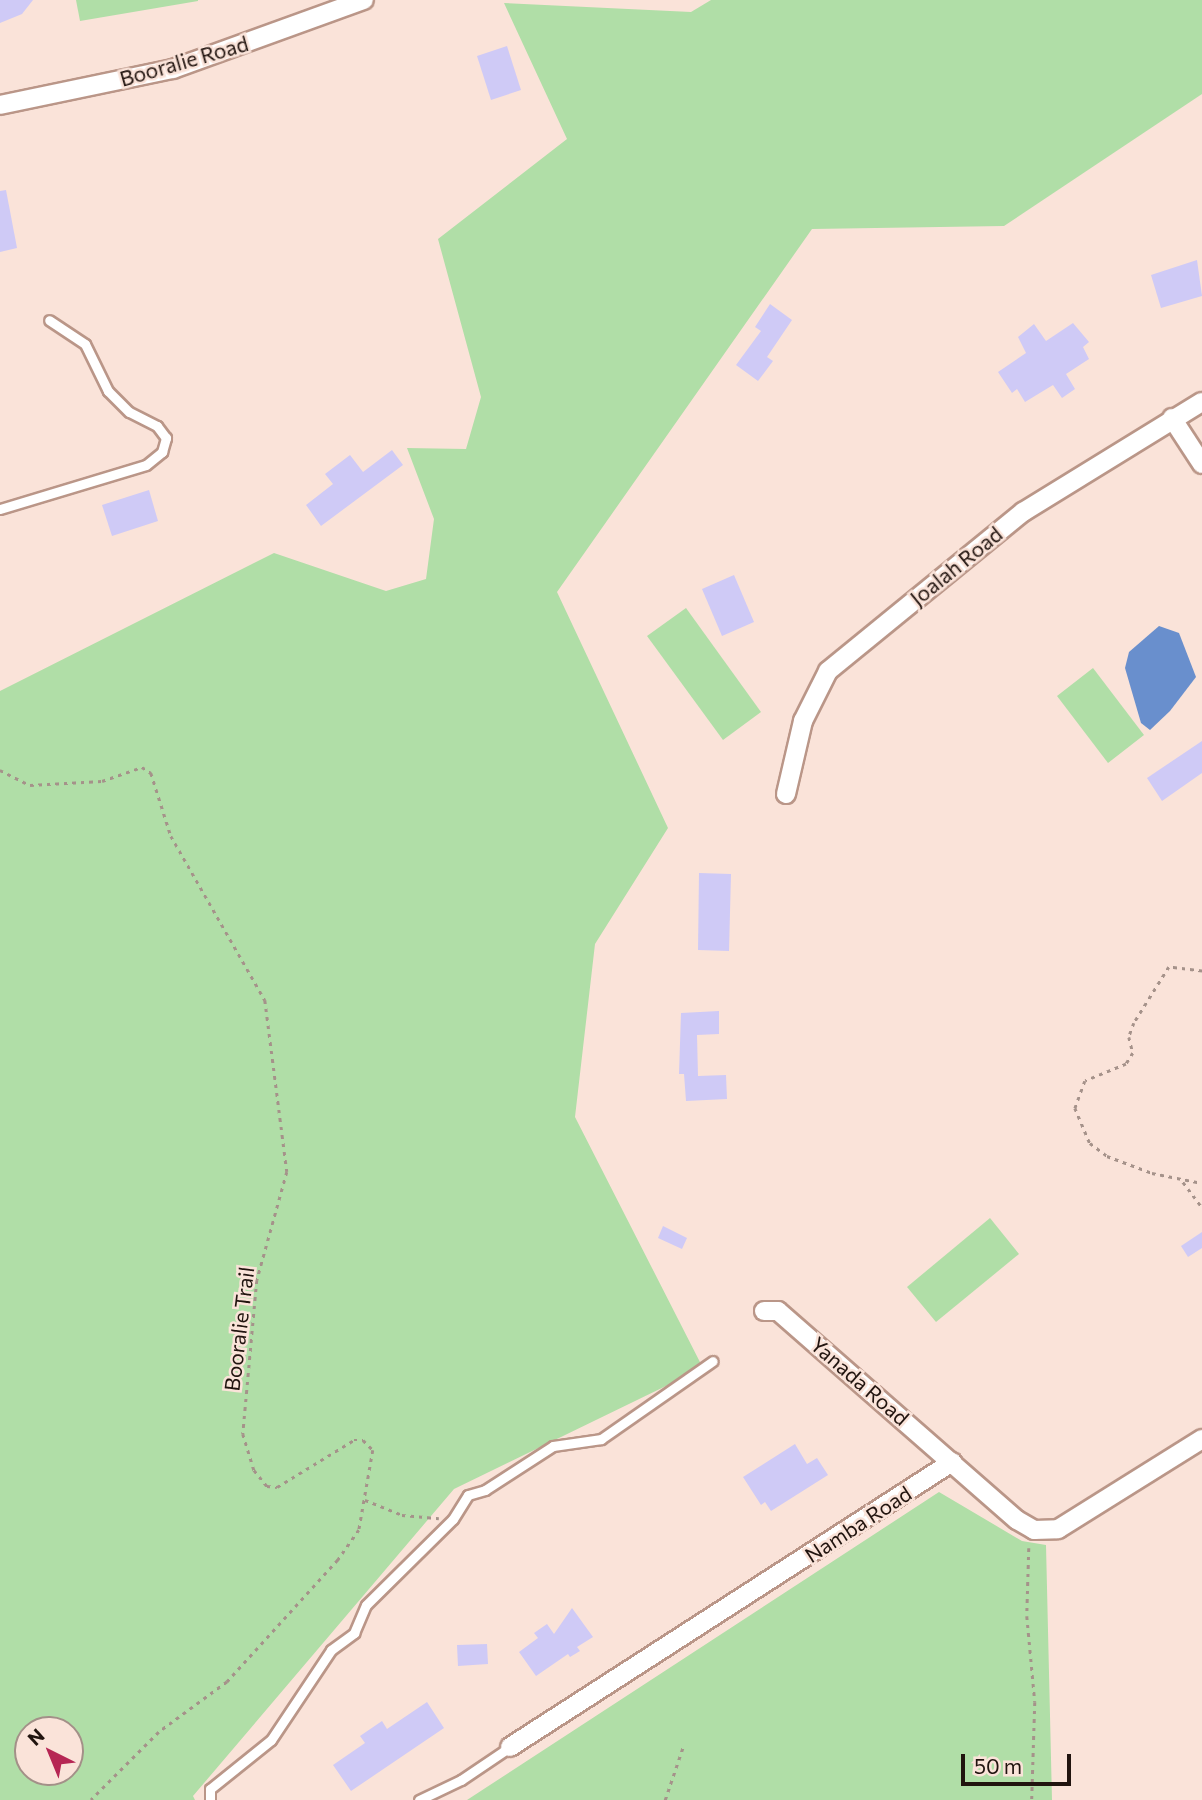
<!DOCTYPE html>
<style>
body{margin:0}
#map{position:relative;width:1202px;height:1800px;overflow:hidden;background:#fae3d9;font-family:Commissioner,sans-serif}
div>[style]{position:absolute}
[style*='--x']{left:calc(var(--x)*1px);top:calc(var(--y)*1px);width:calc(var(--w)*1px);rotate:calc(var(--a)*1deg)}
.green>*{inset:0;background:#b0dea7}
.water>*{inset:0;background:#698fcd}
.building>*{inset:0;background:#cfcaf6}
.path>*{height:2.5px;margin-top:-1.25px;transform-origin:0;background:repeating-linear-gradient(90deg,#a5928a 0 3.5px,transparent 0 8.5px)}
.roads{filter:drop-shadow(2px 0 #ba9688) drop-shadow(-2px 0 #ba9688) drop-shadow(0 2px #ba9688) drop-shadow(0 -2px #ba9688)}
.lane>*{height:9px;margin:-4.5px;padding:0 4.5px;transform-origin:4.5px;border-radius:4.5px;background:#fff}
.street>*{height:18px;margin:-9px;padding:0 9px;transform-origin:9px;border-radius:9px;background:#fff}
span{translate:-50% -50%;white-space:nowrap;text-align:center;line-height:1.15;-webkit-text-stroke:5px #fae3d9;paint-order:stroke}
.street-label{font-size:21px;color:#21140f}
.north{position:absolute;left:14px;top:1716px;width:70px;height:70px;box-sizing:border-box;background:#fae3d9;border:2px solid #a39088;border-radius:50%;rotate:317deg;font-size:19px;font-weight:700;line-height:28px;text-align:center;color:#21140f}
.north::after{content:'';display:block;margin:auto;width:24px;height:32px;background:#b62654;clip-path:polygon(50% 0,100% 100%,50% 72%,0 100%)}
.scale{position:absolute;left:961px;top:1754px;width:110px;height:32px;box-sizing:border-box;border:4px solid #21140f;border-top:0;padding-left:9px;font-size:21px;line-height:24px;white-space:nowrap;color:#21140f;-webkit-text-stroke:5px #fae3d9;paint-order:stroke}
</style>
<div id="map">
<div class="green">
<i style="clip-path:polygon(76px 0,198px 0,198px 1px,80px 21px)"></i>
<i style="clip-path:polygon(evenodd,711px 0,1202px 0,1202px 94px,1004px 226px,812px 229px,557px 592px,668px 828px,595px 944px,575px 1117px,703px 1368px,454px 1489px,193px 1796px,195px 1800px,0 1800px,0 691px,274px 553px,386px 591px,426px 579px,434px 519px,407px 448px,466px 449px,481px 397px,438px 239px,567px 139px,504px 3px,691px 12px,711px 0,28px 1730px,70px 1730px,70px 1772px,28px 1772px,28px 1730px)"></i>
<i style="clip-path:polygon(686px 608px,761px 712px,723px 740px,647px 636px)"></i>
<i style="clip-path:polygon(1093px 668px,1144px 735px,1108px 763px,1057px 696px)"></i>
<i style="clip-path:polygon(990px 1218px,1019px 1254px,936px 1322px,907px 1287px)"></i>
<i style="clip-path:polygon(939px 1492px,1022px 1541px,1046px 1545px,1052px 1800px,467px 1800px)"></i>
</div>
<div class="water">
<i style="clip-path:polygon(1159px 626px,1179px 633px,1196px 677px,1170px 711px,1150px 730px,1141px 723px,1125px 668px,1129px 652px)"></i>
</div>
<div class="building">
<i style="clip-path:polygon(0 0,33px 0,22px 14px,0 23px)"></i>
<i style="clip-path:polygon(507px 46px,521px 90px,491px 100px,477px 56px)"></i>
<i style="clip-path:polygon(6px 190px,17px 248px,0 252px,0 191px)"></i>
<i style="clip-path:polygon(1197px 260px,1202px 296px,1161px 308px,1151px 275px)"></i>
<i style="clip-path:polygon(770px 304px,792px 320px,767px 357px,773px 361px,758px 381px,736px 365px,761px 331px,755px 327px)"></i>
<i style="clip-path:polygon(1073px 323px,1089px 342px,1083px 347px,1089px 359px,1066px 374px,1075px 389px,1062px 398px,1053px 385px,1025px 402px,1017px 389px,1012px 393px,998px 372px,1026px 353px,1018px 337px,1034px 324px,1046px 341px)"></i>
<i style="clip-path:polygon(392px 450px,403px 465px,321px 526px,306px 505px,333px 484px,325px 474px,350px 455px,363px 472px)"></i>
<i style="clip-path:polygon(149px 490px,158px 521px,112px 536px,102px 505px)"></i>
<i style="clip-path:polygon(734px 575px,754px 622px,722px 636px,702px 589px)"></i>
<i style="clip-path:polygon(1202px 741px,1202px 773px,1162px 801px,1147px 778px)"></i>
<i style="clip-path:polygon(699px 873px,731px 874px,729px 951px,698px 950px)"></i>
<i style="clip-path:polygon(719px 1011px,719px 1034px,697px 1035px,698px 1076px,726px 1075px,727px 1099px,686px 1101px,684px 1074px,679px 1074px,681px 1013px)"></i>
<i style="clip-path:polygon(663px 1226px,687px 1238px,682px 1249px,658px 1238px)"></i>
<i style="clip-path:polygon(1202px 1232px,1202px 1248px,1188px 1257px,1181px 1246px)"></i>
<i style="clip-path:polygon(795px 1444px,807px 1464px,817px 1458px,828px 1475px,771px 1511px,765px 1502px,761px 1505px,743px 1477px)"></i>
<i style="clip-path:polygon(572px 1608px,593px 1637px,577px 1647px,580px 1651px,570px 1657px,568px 1654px,536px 1676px,519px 1652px,538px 1638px,534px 1633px,547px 1624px,554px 1634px)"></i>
<i style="clip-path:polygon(487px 1644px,488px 1664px,458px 1666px,457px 1645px)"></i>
<i style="clip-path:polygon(427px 1702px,444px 1728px,351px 1791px,333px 1765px,365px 1743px,360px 1736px,382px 1721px,387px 1729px)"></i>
</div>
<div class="path">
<i style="--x:0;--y:770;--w:34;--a:27"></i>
<i style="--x:30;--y:785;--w:72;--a:-3.2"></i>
<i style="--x:102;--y:781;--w:42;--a:-19.3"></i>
<i style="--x:142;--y:767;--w:11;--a:34"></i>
<i style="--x:151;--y:773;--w:66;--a:72.4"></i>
<i style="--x:171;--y:836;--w:189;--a:60.2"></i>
<i style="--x:265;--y:1000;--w:173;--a:82.7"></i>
<i style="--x:287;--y:1172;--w:112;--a:105.5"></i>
<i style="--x:257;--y:1280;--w:155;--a:95.2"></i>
<i style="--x:243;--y:1434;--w:38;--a:73"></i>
<i style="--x:254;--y:1470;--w:21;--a:51"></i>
<i style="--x:267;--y:1486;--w:10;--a:6"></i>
<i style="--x:277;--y:1487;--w:90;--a:-31.4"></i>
<i style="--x:354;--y:1440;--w:9;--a:0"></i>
<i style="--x:363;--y:1440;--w:14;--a:45"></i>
<i style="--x:373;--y:1450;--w:81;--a:99.9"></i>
<i style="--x:359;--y:1530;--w:37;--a:125"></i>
<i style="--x:338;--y:1560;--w:165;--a:132.3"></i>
<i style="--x:227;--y:1682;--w:84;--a:143.7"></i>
<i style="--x:159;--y:1732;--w:96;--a:135"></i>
<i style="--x:1202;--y:971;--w:33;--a:-173"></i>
<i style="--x:1169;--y:967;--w:66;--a:122"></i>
<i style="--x:1134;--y:1023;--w:15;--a:110"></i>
<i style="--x:1129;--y:1037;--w:16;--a:76"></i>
<i style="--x:1133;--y:1053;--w:13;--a:122"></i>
<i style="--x:1126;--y:1064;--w:44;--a:157.5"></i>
<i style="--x:1085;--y:1081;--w:29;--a:110"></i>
<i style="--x:1075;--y:1108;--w:38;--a:67"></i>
<i style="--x:1090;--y:1143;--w:21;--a:37"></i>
<i style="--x:1107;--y:1156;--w:48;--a:20.7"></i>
<i style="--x:1152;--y:1173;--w:51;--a:11.3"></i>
<i style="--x:1183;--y:1182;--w:31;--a:53"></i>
<i style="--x:365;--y:1500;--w:40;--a:22"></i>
<i style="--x:402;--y:1515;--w:37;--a:5"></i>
<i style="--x:1029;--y:1548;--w:68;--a:91.7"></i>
<i style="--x:1027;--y:1616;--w:86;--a:84.7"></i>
<i style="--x:1035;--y:1702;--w:98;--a:91.8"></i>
<i style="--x:665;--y:1800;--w:59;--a:-71.3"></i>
</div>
<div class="roads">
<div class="lane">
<i style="--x:0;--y:509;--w:152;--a:-16.8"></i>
<i style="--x:146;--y:465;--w:21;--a:-39"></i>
<i style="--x:162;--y:452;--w:15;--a:-74"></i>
<i style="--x:166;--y:438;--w:15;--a:-127"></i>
<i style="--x:157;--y:426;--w:31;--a:-153"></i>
<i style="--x:129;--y:412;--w:30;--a:-135"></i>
<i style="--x:108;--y:391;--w:52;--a:-116.1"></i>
<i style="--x:85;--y:344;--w:43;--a:-146.3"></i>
<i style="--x:210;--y:1800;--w:11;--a:-90"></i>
<i style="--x:210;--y:1789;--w:78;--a:-38.8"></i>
<i style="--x:271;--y:1740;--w:108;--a:-56.3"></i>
<i style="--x:331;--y:1650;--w:29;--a:-36"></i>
<i style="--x:354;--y:1633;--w:30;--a:-67"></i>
<i style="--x:366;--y:1605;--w:122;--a:-44.7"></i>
<i style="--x:453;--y:1519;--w:28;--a:-58"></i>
<i style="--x:468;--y:1495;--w:18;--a:-16"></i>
<i style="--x:485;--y:1490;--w:81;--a:-32.9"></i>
<i style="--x:553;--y:1446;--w:49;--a:-8.3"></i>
<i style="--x:601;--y:1439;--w:136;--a:-34.9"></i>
<i style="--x:419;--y:1800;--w:47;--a:-25.5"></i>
<i style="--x:461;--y:1780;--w:59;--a:-34"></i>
</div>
<div class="street">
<i style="--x:0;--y:105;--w:177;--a:-11.8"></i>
<i style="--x:173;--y:69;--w:203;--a:-19.9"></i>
<i style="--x:1172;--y:418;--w:55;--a:56.9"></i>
<i style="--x:786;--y:794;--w:75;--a:-76.9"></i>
<i style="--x:803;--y:721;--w:56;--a:-63.4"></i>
<i style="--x:828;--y:671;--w:252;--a:-39.2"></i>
<i style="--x:1023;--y:512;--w:210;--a:-31.6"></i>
<i style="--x:764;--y:1311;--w:14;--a:0"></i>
<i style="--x:778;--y:1311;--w:317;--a:41.2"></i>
<i style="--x:1017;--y:1520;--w:20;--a:30"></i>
<i style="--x:1034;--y:1530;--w:24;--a:-2"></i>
<i style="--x:1058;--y:1529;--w:170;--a:-32"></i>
<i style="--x:510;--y:1747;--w:526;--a:-32.81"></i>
</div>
</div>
<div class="street-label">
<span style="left:184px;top:61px;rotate:-16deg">Booralie Road</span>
<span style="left:956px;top:566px;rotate:-39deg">Joalah Road</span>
<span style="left:239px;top:1329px;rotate:-83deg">Booralie Trail</span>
<span style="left:860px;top:1381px;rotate:41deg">Yanada Road</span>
<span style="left:858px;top:1524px;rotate:-33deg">Namba Road</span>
</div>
<div class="north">N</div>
<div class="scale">50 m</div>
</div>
